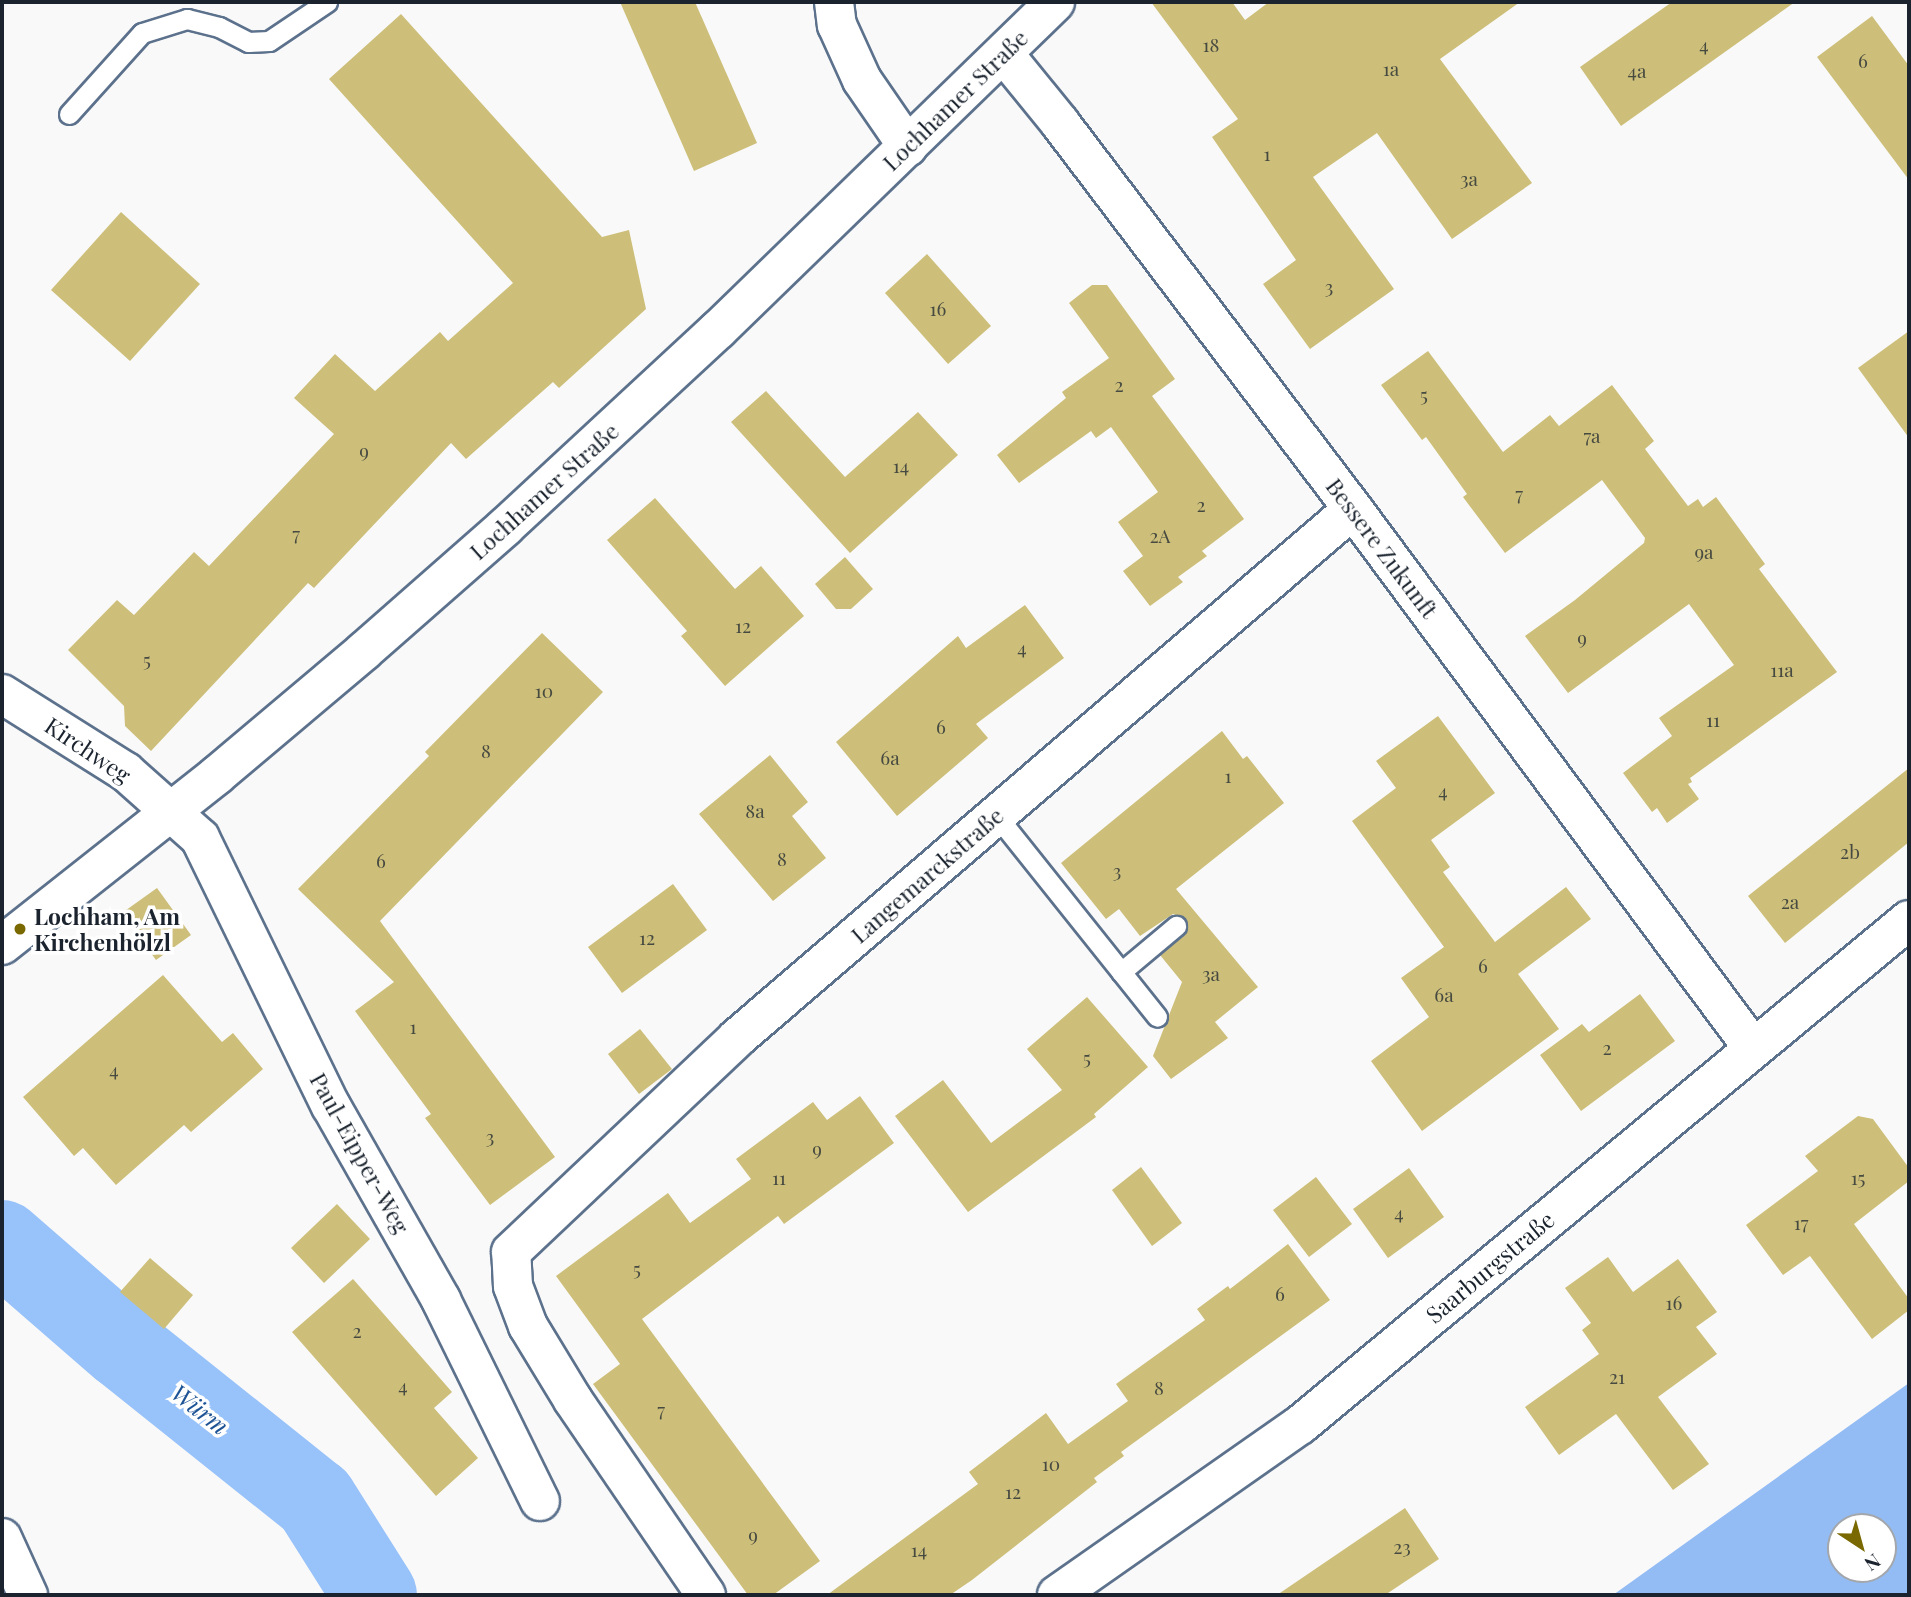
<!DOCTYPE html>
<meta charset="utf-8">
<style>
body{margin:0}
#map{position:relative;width:1911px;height:1597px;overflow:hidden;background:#f9f9f9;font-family:"Playfair Display",serif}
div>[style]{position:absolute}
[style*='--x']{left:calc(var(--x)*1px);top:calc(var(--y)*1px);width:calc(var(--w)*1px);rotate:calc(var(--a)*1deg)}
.forest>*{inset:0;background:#93bcf4}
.river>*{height:84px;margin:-42px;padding:0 42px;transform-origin:42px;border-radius:42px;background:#98c2fa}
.building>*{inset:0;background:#cdbf79}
.roads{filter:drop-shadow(2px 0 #5c718c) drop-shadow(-2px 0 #5c718c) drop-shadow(0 2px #5c718c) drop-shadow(0 -2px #5c718c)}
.lane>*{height:19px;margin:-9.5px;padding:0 9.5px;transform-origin:9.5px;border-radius:9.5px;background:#fff}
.street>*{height:38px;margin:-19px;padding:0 19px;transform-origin:19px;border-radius:19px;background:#fff}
.secondary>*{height:38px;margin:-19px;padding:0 19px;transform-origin:19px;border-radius:19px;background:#fff}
.dots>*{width:19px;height:19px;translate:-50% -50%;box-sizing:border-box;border:4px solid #fff;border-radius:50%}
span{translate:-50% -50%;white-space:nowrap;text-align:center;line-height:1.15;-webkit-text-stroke:7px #fff;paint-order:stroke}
.number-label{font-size:19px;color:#474a41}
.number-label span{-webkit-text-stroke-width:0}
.street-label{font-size:23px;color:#1a232e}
.poi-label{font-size:23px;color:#1a232e;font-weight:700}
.left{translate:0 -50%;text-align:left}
.water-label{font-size:24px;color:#1e5395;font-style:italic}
.frame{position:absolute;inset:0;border:4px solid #1a232e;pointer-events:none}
.north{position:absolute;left:1827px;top:1513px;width:70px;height:70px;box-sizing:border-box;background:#fff;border:2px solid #a3a7ab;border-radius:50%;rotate:144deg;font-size:19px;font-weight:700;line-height:28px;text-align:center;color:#1a232e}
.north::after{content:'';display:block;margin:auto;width:24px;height:32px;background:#796900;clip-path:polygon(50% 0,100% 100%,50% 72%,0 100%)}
</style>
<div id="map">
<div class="forest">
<i style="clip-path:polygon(evenodd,1909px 1383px,1909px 1595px,1613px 1595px,1909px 1383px,1841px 1527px,1883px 1527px,1883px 1569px,1841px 1569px,1841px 1527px)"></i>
</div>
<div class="river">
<i style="--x:2;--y:1242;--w:160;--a:41"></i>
<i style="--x:123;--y:1347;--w:246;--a:38.6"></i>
<i style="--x:315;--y:1500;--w:112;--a:57.7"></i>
</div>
<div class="building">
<i style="clip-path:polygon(620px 2px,695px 2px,757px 143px,694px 171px)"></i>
<i style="clip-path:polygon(1151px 2px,1232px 2px,1245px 20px,1269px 2px,1520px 2px,1440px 59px,1532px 183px,1452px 239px,1377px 133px,1313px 177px,1394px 289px,1310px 349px,1263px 284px,1296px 260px,1212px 137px,1238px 119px)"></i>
<i style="clip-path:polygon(1672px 2px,1795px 2px,1621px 126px,1580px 67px)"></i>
<i style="clip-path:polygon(401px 14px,602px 237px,629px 230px,646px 309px,559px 388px,553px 382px,466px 459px,451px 443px,314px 588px,308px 583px,151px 751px,125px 726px,124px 706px,68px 650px,117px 600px,134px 615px,194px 552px,209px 566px,334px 434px,294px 398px,335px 354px,375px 391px,440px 332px,448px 341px,513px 283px,329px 79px)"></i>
<i style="clip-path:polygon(1872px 16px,1909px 66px,1909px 180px,1817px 57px)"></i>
<i style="clip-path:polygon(121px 212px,200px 284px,130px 361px,51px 290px)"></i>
<i style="clip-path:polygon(927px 254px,991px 326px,948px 364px,885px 293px)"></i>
<i style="clip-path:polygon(1092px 285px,1107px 285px,1175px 379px,1152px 396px,1244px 519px,1202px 551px,1207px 556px,1178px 577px,1183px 582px,1150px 606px,1123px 571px,1143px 556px,1118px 522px,1158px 492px,1111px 427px,1096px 438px,1091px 431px,1019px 483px,997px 455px,1066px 398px,1062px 392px,1109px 358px,1069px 303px)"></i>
<i style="clip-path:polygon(1909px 331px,1909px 438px,1858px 368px)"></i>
<i style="clip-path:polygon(1428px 351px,1503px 452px,1550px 415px,1559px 426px,1612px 385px,1654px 441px,1645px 449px,1688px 506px,1698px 499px,1703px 507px,1716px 497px,1765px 564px,1759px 569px,1837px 672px,1690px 778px,1692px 782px,1688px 784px,1699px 799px,1667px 823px,1657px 808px,1652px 812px,1623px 773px,1672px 736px,1659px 718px,1734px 665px,1689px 604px,1568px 693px,1525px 636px,1575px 600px,1644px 543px,1645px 538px,1602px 480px,1505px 553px,1463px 497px,1467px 494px,1426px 437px,1422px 440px,1381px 385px)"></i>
<i style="clip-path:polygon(766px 391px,845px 477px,918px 412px,958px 455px,850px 553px,731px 422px)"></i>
<i style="clip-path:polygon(655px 498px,735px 589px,761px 566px,804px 616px,725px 686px,681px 636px,687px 631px,607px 540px)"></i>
<i style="clip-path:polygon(845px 557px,873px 589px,851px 609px,836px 609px,815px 584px)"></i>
<i style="clip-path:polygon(1025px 605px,1064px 658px,976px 724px,988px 738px,897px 816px,836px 742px,958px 636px,966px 648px)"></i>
<i style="clip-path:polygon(542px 633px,603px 692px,380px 921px,555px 1157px,490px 1205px,425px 1118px,431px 1114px,355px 1011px,394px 982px,298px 889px,429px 756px,425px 752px)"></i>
<i style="clip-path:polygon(1438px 716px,1495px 793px,1431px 840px,1450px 867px,1443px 872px,1495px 942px,1566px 887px,1591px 919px,1518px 974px,1559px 1029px,1422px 1131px,1371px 1061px,1429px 1017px,1401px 978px,1444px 947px,1352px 821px,1396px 788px,1376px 761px)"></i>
<i style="clip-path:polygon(1222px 731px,1243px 759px,1247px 756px,1284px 803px,1176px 889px,1258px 987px,1215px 1022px,1228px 1038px,1171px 1079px,1153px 1056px,1182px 982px,1160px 955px,1184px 935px,1188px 930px,1186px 919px,1173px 914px,1140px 936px,1119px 909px,1106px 919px,1061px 863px)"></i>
<i style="clip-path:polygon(770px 755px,808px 802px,792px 816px,826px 858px,773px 901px,699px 814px)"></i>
<i style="clip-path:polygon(1909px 768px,1909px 842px,1785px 943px,1748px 896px)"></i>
<i style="clip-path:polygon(673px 884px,707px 930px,622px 993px,588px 947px)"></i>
<i style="clip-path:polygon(157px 888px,191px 935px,156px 960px,122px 913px)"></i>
<i style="clip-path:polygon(163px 975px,222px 1042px,233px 1033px,263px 1069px,191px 1132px,184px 1125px,116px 1185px,83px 1148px,74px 1156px,23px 1097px)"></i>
<i style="clip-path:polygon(1640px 994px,1675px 1041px,1581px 1111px,1540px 1055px,1582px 1024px,1589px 1032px)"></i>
<i style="clip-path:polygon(1087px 997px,1148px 1067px,1094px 1114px,1096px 1117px,968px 1212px,895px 1116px,943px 1080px,991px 1143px,1062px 1090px,1027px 1049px)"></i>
<i style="clip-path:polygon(640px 1029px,672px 1069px,639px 1094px,608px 1054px)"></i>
<i style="clip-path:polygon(860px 1096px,894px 1143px,784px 1224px,778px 1216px,642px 1319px,820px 1561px,773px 1595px,748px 1595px,593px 1384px,620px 1364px,556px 1276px,668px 1193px,690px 1223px,751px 1179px,736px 1159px,813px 1102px,827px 1120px)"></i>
<i style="clip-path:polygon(1858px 1116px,1873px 1119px,1909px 1168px,1909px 1181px,1854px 1224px,1909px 1299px,1909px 1310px,1872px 1339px,1810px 1256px,1783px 1275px,1746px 1225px,1818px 1171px,1805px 1156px)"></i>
<i style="clip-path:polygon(1141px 1167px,1182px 1223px,1152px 1246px,1112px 1190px)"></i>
<i style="clip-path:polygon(1409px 1168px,1444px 1217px,1388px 1258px,1353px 1209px)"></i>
<i style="clip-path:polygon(1316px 1177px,1352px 1224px,1309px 1257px,1273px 1210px)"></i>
<i style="clip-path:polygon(337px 1204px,370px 1239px,324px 1283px,291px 1248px)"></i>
<i style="clip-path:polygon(1288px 1244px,1330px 1300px,1121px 1452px,1124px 1456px,1094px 1478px,1097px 1482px,972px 1580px,950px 1595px,827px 1595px,978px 1484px,969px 1472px,1046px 1413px,1068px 1444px,1128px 1401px,1116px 1384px,1205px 1320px,1197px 1309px,1228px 1286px,1230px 1289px)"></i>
<i style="clip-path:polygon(1608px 1257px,1633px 1292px,1678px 1259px,1717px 1312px,1696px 1327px,1717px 1354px,1658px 1397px,1709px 1464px,1673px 1490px,1616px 1414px,1559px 1455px,1525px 1407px,1599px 1354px,1582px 1330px,1591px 1323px,1565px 1288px)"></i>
<i style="clip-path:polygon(150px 1258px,193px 1295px,164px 1329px,120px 1292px)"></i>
<i style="clip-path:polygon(353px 1279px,452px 1392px,434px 1408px,478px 1458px,436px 1496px,292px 1332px)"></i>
<i style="clip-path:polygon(1405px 1508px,1439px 1559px,1385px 1595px,1277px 1595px)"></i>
</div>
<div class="roads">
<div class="lane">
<i style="--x:69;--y:114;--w:109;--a:-48"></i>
<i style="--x:142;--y:33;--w:47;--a:-17.3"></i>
<i style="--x:187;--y:19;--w:33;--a:14"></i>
<i style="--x:219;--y:27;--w:33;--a:27"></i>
<i style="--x:248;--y:42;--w:21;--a:-3"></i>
<i style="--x:269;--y:41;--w:70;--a:-33.9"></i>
<i style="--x:996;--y:815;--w:258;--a:51.4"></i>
<i style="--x:1121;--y:972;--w:72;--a:-39.9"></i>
</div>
<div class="street">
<i style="--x:834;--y:2;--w:23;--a:83"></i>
<i style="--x:837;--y:25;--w:60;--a:65.6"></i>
<i style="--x:862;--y:80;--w:81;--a:55.5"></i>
<i style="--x:1004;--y:54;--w:89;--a:50.9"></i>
<i style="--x:1060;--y:123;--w:485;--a:52.8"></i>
<i style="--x:1353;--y:509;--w:671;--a:53.42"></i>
<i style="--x:2;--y:694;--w:146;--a:32.2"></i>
<i style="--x:126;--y:772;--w:99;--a:41.7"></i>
<i style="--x:200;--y:838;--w:298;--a:64"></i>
<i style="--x:331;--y:1106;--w:223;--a:60.4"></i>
<i style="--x:441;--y:1300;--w:224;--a:63.8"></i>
<i style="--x:2;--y:1538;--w:63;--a:65.5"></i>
<i style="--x:706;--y:1595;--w:236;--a:-124.3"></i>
<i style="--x:573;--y:1400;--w:87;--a:-121.3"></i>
<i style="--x:528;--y:1326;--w:43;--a:-110.6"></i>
<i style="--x:513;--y:1286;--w:34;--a:-93"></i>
<i style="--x:511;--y:1252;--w:311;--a:-43.4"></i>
<i style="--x:737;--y:1038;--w:812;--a:-40.65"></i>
<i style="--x:1057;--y:1595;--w:297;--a:-35"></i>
<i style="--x:1300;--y:1425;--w:791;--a:-39.67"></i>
</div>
<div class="secondary">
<i style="--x:2;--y:945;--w:274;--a:-38.3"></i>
<i style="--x:217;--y:775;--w:192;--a:-40.1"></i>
<i style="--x:364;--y:651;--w:188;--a:-41.3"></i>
<i style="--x:505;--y:527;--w:290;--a:-42.8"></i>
<i style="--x:718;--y:330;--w:470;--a:-44.2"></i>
</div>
</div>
<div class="dots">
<i style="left:20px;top:929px;background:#796900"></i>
</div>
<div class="number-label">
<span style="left:1211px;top:45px">18</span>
<span style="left:1704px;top:45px">4</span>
<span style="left:1863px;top:61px">6</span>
<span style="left:1391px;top:69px">1a</span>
<span style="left:1637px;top:71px">4a</span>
<span style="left:1267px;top:154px">1</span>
<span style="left:1469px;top:179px">3a</span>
<span style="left:1329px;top:287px">3</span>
<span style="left:938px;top:309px">16</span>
<span style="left:1119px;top:385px">2</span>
<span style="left:1424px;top:395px">5</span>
<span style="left:1592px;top:436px">7a</span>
<span style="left:364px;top:451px">9</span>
<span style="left:901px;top:466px">14</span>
<span style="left:1519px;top:494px">7</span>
<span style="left:1201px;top:505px">2</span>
<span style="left:296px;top:534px">7</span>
<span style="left:1160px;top:536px">2A</span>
<span style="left:1704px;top:552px">9a</span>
<span style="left:743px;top:626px">12</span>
<span style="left:1582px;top:638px">9</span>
<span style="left:1022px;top:648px">4</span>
<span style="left:147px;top:660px">5</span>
<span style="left:1782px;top:670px">11a</span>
<span style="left:544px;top:691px">10</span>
<span style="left:1713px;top:720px">11</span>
<span style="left:941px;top:727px">6</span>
<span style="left:486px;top:751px">8</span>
<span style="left:890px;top:758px">6a</span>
<span style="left:1228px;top:776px">1</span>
<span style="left:1443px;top:791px">4</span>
<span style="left:755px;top:811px">8a</span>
<span style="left:1850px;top:852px">2b</span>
<span style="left:782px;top:859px">8</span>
<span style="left:381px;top:861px">6</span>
<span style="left:1117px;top:871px">3</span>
<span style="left:1790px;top:902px">2a</span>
<span style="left:647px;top:938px">12</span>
<span style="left:1483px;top:966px">6</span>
<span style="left:1211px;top:974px">3a</span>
<span style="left:1444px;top:995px">6a</span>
<span style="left:413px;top:1027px">1</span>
<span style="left:1607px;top:1048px">2</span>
<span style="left:1087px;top:1058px">5</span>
<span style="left:114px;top:1070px">4</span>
<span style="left:490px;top:1137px">3</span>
<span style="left:817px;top:1149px">9</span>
<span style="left:779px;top:1178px">11</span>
<span style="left:1858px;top:1178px">15</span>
<span style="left:1399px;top:1213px">4</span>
<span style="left:1801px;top:1223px">17</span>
<span style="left:637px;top:1269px">5</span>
<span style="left:1280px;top:1294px">6</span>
<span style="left:1674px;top:1303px">16</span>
<span style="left:357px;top:1331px">2</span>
<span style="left:1617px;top:1377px">21</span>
<span style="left:403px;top:1386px">4</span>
<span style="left:1159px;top:1388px">8</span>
<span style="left:661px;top:1410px">7</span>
<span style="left:1051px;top:1464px">10</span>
<span style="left:1013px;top:1492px">12</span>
<span style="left:753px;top:1535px">9</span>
<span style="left:1402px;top:1547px">23</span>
<span style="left:919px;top:1550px">14</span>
</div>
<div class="street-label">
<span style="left:955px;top:100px;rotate:-44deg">Lochhamer Straße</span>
<span style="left:544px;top:491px;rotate:-42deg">Lochhamer Straße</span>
<span style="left:1382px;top:548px;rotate:53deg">Bessere Zukunft</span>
<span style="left:88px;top:750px;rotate:34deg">Kirchweg</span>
<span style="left:927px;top:875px;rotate:-41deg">Langemarckstraße</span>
<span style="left:360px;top:1153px;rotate:61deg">Paul-Eipper-Weg</span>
<span style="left:1490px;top:1267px;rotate:-40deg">Saarburgstraße</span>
</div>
<div class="poi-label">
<span class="left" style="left:34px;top:929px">Lochham, Am<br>Kirchenhölzl</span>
</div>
<div class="water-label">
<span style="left:200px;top:1409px;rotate:38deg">Würm</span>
</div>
<div class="frame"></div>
<div class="north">N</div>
</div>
